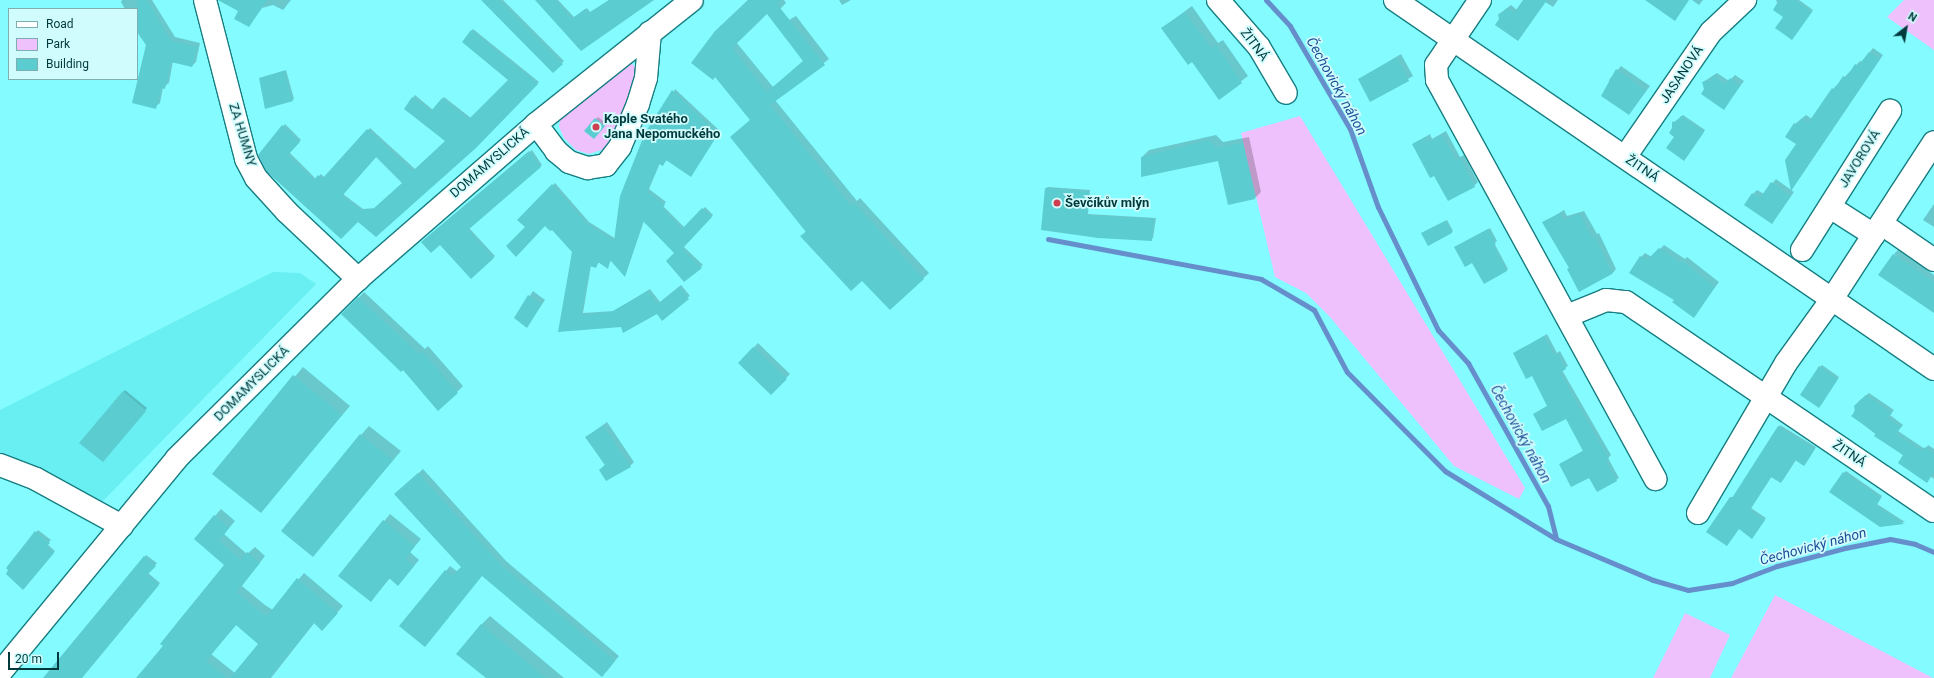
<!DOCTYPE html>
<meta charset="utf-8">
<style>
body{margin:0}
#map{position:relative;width:1934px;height:678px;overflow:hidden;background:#84fbff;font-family:Roboto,sans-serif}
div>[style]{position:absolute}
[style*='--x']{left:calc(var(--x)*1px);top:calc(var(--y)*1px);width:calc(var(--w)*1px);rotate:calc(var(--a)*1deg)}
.built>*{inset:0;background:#69eef1}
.green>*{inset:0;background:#efc1fc}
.shadow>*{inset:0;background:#0003}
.stream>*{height:5px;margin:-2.5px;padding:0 2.5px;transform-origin:2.5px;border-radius:2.5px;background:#668ecb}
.building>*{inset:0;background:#5bcccf}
.roads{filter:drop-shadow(1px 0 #177e81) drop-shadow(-1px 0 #177e81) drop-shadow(0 1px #177e81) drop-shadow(0 -1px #177e81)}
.minor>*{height:22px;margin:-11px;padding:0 11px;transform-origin:11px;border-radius:11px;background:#fff}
.dots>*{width:11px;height:11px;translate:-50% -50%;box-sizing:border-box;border:2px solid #d1fcfd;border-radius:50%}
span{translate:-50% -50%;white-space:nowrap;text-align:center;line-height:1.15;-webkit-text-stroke:3.5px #d1fcfd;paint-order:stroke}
.street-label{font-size:13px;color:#003a3c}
.poi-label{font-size:13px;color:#003a3c;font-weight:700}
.left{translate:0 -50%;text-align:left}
.water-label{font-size:14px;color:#1c4f98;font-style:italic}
.legend{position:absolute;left:8px;top:8px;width:130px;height:72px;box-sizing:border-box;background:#d1fcfd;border:1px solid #7daeb0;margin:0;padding:5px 7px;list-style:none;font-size:12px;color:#003a3c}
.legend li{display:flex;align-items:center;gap:8px;height:20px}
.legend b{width:20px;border:1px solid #7daeb0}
.north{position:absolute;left:1886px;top:8px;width:40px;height:40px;-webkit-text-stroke:3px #d1fcfd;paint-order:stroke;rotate:31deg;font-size:11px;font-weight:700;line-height:16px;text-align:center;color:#003a3c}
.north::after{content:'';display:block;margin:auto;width:14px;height:18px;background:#003a3c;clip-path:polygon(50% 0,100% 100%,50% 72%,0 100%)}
.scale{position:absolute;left:8px;top:652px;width:51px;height:18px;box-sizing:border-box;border:2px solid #003a3c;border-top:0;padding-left:5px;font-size:12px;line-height:14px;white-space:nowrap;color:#003a3c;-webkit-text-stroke:3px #d1fcfd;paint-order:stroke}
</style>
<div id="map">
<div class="built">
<i style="clip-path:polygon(273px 272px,300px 273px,316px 284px,101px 503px,0 458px,0 410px)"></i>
</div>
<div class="green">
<i style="clip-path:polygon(1904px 0,1934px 0,1934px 50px,1887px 17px)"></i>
<i style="clip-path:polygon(628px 62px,637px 67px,638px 85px,607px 148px,589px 154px,576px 150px,564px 138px,559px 127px,560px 118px)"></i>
<i style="clip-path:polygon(1300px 116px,1525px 488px,1519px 499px,1454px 466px,1330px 317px,1306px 293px,1275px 277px,1241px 133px)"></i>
<i style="clip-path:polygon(1775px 595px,1933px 678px,1731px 678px)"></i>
<i style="clip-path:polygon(1685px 613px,1730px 635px,1710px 678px,1653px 678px)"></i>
</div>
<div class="shadow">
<i style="clip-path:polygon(122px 0,152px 0,175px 37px,200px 43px,196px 62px,192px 66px,173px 61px,169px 83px,163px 87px,160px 103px,155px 107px,147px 44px,137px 28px,137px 9px,125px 9px,121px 2px)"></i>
<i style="clip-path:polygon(218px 0,291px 0,283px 10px,273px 5px,262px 8px,251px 23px,240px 11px)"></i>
<i style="clip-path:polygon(493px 0,503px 0,564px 61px,553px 71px)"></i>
<i style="clip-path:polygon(536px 0,558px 0,574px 17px,587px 8px,590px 12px,609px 0,652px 0,581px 50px)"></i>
<i style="clip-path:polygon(748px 0,784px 0,786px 3px,771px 18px,767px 12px,736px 42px,773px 87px,804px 61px,784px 23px,796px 16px,829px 59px,775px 100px,857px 201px,860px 198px,929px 273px,890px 309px,863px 280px,802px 236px,806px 231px,751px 120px,716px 76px,713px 79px,716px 32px)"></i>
<i style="clip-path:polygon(839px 0,851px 0,842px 5px)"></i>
<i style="clip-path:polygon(1524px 0,1558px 0,1553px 7px,1545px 2px,1518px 40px,1500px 20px,1499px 14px,1511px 5px,1517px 10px)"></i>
<i style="clip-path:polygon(1692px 0,1703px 0,1699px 5px)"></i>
<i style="clip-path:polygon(1776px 0,1799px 0,1813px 10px,1792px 39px)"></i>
<i style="clip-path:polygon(1192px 6px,1218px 43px,1223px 40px,1248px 76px,1219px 98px,1192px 61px,1162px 28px)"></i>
<i style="clip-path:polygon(evenodd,473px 29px,539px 82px,475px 147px,358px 220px,259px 155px,285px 124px,301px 140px,289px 152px,316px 179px,321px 174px,325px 178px,370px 128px,415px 169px,446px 141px,405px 108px,415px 95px,433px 110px,444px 97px,471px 118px,509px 80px,464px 41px,473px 29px,377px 156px,404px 183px,376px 208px,363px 209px,343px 194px,377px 156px)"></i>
<i style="clip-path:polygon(1873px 48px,1883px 55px,1792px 189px,1797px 144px,1795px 124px,1806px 115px,1812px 119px,1833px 89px,1860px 61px,1862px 62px)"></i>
<i style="clip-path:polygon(1401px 54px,1413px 76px,1371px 101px,1359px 79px)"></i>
<i style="clip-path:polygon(1621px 66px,1650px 86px,1629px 114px,1609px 80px)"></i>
<i style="clip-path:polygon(286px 70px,294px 99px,265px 107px,260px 78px)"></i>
<i style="clip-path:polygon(1717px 73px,1729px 81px,1735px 75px,1744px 81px,1724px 108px,1705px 89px,1703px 82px)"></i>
<i style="clip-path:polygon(675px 89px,720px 131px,693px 173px,667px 160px,663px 164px,660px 163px,649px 189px,666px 202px,663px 206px,685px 228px,705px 207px,713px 215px,683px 246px,703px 265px,684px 281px,676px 253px,644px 221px,625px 276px,611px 260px,608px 267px,599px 262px,596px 267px,591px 265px,583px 313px,614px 311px,650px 289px,660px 302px,681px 285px,690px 296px,657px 313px,621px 326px,559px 331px,573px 252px,552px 228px,545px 225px,526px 227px,519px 220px,555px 183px,589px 222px,616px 239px)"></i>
<i style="clip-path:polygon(1683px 115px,1705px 130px,1686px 158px,1675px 136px,1673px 123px)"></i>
<i style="clip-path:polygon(598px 117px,606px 123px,596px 136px,585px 131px)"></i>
<i style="clip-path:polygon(1446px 131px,1460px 157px,1464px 155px,1478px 182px,1474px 186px,1435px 175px,1413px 145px,1430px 134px,1432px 139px)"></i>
<i style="clip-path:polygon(1216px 135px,1223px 142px,1249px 137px,1261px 192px,1255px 198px,1219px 160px,1142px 157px,1149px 150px)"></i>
<i style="clip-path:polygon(532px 150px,542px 165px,469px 228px,495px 256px,471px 278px,440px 244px,422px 242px)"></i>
<i style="clip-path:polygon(1776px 179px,1794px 192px,1772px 223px,1753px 194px,1757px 190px,1764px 194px)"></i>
<i style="clip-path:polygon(1048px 187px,1090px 190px,1088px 214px,1156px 218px,1153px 238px,1098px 237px,1046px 188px)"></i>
<i style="clip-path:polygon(1934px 204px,1934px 227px,1923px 220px)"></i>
<i style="clip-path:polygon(1564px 210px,1567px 216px,1584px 211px,1597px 234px,1599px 233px,1616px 269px,1612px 274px,1570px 267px,1543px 223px)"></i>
<i style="clip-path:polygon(1447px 220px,1453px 231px,1451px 233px,1422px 233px)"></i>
<i style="clip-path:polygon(1490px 228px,1497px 241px,1494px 243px,1508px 269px,1506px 271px,1457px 246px)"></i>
<i style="clip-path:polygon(1664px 245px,1685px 259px,1687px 257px,1719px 282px,1694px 316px,1675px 300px,1641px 257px,1645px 253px,1652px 257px)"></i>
<i style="clip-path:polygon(1898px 250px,1934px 275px,1934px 312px,1894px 254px)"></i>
<i style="clip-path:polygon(533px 291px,545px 300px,527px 326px,515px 318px)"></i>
<i style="clip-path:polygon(364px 292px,425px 349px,428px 346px,463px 386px,457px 392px,403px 368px,343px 314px)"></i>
<i style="clip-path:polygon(1547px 334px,1557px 353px,1560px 351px,1568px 366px,1562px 370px,1611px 455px,1608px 458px,1619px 478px,1616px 480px,1560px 465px,1584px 450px,1566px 418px,1534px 414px,1548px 406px,1533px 374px,1514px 354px)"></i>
<i style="clip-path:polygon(758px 343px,790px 374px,771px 393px,739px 363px)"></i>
<i style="clip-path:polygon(1822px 365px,1839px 377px,1821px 405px,1820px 367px)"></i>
<i style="clip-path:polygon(303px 367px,350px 406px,260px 512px,213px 473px)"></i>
<i style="clip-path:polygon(125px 390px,147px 408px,104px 459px,81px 443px)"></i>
<i style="clip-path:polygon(1869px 393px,1894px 410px,1890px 415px,1903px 425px,1898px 431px,1925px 449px,1928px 445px,1934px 449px,1934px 479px,1852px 416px,1859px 401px)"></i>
<i style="clip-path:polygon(607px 422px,634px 462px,630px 466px,600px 470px,605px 465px,586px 437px)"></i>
<i style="clip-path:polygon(1780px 425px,1816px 447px,1806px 463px,1796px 460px,1783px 480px,1772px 476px,1751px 508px,1766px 518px,1754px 535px,1739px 528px,1727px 545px,1730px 497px,1734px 497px)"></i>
<i style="clip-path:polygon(369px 426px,401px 451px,313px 555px,361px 435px)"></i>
<i style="clip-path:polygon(423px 469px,506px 561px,619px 656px,606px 672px,482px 575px,425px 646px,401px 626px,450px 566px,458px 572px,462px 567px,400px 490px)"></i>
<i style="clip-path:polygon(1846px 471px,1882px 496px,1877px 504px,1905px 522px,1881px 526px,1844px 473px)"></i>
<i style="clip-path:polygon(evenodd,221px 509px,235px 521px,224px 534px,247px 554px,255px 547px,265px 556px,242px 586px,265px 605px,273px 610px,304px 573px,343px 606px,328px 623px,315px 622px,271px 678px,138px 678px,226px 565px,195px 539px,221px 509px,237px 624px,260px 644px,235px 673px,211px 654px,237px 624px)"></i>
<i style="clip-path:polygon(390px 514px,421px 539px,410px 552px,419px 560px,404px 578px,390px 578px,377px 594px,340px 575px)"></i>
<i style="clip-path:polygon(38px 530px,51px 540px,47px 544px,55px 551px,25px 587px,8px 568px)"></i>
<i style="clip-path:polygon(146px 555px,157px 563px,148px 573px,160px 583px,81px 678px,44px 678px)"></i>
<i style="clip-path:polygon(490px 616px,564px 678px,487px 678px,481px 625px)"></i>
</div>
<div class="stream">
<i style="--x:1266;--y:0;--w:35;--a:47"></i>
<i style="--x:1290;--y:26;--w:119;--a:59.8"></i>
<i style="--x:1350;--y:129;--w:83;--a:70.3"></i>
<i style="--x:1378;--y:207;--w:137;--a:64"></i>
<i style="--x:1438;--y:330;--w:45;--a:47.7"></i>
<i style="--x:1468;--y:363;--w:164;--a:60.8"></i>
<i style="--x:1548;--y:506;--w:34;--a:76"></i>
<i style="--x:1556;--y:539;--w:105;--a:22.9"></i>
<i style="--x:1653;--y:580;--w:36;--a:16"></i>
<i style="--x:1688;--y:590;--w:45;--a:-9"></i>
<i style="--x:1732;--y:583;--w:48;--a:-20.7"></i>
<i style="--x:1777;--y:566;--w:70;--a:-14.8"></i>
<i style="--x:1845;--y:548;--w:46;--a:-11.3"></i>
<i style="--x:1890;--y:539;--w:25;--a:11"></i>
<i style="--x:1915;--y:544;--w:21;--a:23"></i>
<i style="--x:1048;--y:239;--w:217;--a:10.6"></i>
<i style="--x:1261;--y:279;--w:61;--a:30.3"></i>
<i style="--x:1314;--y:310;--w:70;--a:62"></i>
<i style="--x:1347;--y:372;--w:139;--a:45.3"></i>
<i style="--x:1445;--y:471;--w:130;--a:31.5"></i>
</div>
<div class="building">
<i style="clip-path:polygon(137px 0,147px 0,171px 41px,197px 47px,192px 67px,171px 62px,165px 89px,161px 88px,156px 109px,132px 103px,146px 45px,137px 32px)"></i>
<i style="clip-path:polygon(218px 0,267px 0,249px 27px,234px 19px,238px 11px)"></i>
<i style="clip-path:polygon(481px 0,499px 0,563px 64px,553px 73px)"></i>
<i style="clip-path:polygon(535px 0,555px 0,572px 19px,585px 9px,588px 14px,609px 0,654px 0,581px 51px)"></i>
<i style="clip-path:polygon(evenodd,748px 0,781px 0,777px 4px,825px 65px,770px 105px,851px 206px,854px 203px,924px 279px,890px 310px,862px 281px,851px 291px,800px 236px,806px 232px,730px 137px,750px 120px,715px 77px,713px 80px,691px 63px,715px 31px,748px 0,767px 14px,803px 61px,767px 92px,732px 48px,767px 14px)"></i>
<i style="clip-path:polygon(1523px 0,1547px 0,1518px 41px,1495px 25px,1499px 19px,1498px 14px,1503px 13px,1507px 8px,1514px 13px)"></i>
<i style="clip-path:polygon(1645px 0,1689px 0,1675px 21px)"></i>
<i style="clip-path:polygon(1779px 0,1795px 0,1812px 12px,1792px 40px,1775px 28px,1783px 17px,1773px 10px)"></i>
<i style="clip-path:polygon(1185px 12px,1211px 48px,1216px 45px,1242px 83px,1219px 100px,1192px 62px,1188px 65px,1161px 28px)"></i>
<i style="clip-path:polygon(evenodd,471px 30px,538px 84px,476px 148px,376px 237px,358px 222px,341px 239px,266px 171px,258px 155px,282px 125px,300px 142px,288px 155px,314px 180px,318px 175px,322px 179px,367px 129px,413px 171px,445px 141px,404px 109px,412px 97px,431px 111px,442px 98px,469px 119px,508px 80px,462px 42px,471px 30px,376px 157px,402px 183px,373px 209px,361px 210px,342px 196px,376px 157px)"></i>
<i style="clip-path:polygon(1869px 52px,1880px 59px,1791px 191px,1785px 160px,1796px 144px,1785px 137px,1794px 123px,1797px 125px,1802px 118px,1808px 123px,1832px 88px,1834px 90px,1843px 76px,1846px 78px,1855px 64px,1858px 66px)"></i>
<i style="clip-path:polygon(1397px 57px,1409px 81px,1370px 102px,1358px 79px)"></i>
<i style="clip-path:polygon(1616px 69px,1646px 91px,1629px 115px,1601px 96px)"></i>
<i style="clip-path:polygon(284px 71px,293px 101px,265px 109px,259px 78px)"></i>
<i style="clip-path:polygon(1713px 76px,1725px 85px,1730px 78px,1740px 86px,1724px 110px,1701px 94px,1704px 89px,1702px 82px,1710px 81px)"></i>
<i style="clip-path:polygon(672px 90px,718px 134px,691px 177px,666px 160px,663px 166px,659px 164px,647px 192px,665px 205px,662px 208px,682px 229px,702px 208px,712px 217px,682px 249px,702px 268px,684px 282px,666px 261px,674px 253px,643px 221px,625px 277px,610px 260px,608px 269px,598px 262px,596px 268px,590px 266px,581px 315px,611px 312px,648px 291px,658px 304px,679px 287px,689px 299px,662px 321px,657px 314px,623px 333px,621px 327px,558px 332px,572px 252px,552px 230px,550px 231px,545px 226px,516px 257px,506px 246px,525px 227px,517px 220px,552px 184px,587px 224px,614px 241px,620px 196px,645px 133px)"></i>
<i style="clip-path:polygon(1681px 116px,1704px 132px,1684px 161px,1666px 148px,1674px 137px,1669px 133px,1672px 128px,1672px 122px,1677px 121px)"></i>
<i style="clip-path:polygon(595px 118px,605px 126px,594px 139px,584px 131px)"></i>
<i style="clip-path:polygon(1442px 135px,1456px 160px,1460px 158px,1475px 187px,1448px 201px,1434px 176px,1430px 178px,1412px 144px,1425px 137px,1428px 142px)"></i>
<i style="clip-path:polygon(1209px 140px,1216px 148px,1243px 143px,1255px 199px,1228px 205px,1218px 161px,1141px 177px,1141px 157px)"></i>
<i style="clip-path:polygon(529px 151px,541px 167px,468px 230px,494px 258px,471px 279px,440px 245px,431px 253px,421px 242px)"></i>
<i style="clip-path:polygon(1771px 182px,1791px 196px,1772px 224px,1744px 205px,1752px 193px,1760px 198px)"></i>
<i style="clip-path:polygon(1045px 188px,1089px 192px,1087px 215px,1154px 219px,1152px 241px,1098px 238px,1041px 230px)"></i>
<i style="clip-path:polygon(1560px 213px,1563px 220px,1580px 214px,1592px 238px,1595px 236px,1612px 274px,1579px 292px,1567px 269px,1569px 268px,1542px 222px)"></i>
<i style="clip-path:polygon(1445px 221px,1452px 233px,1428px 246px,1421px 233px)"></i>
<i style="clip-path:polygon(1488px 229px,1496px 244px,1493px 245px,1507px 271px,1484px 284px,1472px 263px,1465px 267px,1454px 247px)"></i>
<i style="clip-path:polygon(1659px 248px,1681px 263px,1682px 261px,1715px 287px,1694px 318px,1672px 302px,1674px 300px,1629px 273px,1640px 256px,1647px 260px)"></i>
<i style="clip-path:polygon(1893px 254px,1934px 282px,1934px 313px,1878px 275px)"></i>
<i style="clip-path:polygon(528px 295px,542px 304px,527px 328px,514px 318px)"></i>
<i style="clip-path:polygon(358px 297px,419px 354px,422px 351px,458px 393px,438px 411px,403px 370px,401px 372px,341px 314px)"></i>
<i style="clip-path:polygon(1544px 336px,1554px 355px,1557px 353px,1566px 369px,1560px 373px,1609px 459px,1606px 461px,1617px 481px,1597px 492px,1589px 478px,1571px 487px,1559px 464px,1583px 451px,1566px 419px,1542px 431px,1533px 414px,1547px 406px,1532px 376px,1526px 379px,1513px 353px)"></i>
<i style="clip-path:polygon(753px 347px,787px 379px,771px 395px,738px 363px)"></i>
<i style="clip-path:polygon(1819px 366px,1838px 379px,1819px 408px,1800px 395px)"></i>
<i style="clip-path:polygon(293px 375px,342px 415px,261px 513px,212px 474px)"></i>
<i style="clip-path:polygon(123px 391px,146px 411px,103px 462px,79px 443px)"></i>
<i style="clip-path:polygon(1866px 395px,1892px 413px,1888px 418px,1901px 427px,1896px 434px,1922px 451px,1925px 447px,1934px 453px,1934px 472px,1927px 483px,1898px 463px,1903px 455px,1874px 436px,1876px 433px,1851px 416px,1855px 412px,1854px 406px)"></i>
<i style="clip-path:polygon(603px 426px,631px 467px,606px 481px,599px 470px,605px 465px,585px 437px)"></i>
<i style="clip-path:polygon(1778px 426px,1815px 449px,1804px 466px,1795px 460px,1781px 483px,1771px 477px,1750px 510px,1765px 520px,1752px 539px,1739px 529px,1727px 546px,1706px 532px,1730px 497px,1732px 498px)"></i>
<i style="clip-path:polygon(360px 434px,393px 460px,313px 557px,281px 531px)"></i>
<i style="clip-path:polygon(1843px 472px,1881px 498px,1876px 506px,1904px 524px,1880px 527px,1829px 492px)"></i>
<i style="clip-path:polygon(418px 473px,502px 566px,615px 661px,602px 677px,482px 576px,425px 647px,399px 626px,445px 570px,452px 576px,461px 567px,394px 494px)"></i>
<i style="clip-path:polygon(214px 515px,229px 528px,219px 541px,241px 560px,247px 552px,260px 563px,236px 592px,259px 611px,267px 616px,297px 578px,338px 613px,322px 631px,314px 623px,269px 678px,230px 678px,258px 644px,236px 625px,206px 661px,227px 678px,136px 678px,163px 646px,160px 644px,176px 624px,224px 565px,194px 539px)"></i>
<i style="clip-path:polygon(383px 520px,415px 546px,405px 559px,414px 566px,398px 586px,389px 578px,371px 602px,338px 576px)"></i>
<i style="clip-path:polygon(35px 531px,50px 543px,46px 547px,54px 553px,23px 590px,6px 574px,8px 570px,6px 568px)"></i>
<i style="clip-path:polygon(144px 556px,156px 566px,147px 575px,159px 585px,82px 678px,43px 678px)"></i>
<i style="clip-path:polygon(481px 624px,546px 678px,486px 678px,456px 654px)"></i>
</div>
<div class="roads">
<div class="minor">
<i style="--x:205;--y:0;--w:164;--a:75.5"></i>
<i style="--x:246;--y:159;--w:21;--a:62"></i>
<i style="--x:256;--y:178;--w:46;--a:47.6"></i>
<i style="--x:287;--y:212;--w:98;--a:43.3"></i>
<i style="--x:1218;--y:0;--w:62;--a:48.9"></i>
<i style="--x:1259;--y:47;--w:53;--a:59.6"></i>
<i style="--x:1395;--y:0;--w:653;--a:34.4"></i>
<i style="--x:1480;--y:0;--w:78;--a:124.1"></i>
<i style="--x:1436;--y:65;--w:15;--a:86"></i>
<i style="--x:1437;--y:80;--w:455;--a:61.3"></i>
<i style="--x:536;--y:124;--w:34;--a:53"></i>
<i style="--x:556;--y:151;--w:17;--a:40"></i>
<i style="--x:569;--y:162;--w:20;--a:18"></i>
<i style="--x:588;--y:168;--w:18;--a:-9"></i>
<i style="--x:606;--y:165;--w:23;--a:-52"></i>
<i style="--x:620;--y:147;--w:47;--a:-67.3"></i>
<i style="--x:638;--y:104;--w:27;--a:-73"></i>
<i style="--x:646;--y:78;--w:46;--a:-85"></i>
<i style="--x:1625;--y:157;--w:152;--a:-55.5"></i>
<i style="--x:1711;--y:32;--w:47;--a:-43.3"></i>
<i style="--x:1830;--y:207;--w:52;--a:32.5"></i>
<i style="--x:1882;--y:224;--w:63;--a:34.7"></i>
<i style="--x:1802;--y:250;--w:165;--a:-57.7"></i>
<i style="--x:1567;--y:316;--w:42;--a:-22.3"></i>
<i style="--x:1606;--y:300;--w:20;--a:6"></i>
<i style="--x:1626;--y:302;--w:372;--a:34.2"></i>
<i style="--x:0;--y:465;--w:39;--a:21"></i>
<i style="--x:36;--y:479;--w:98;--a:28.7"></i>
<i style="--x:1698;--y:513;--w:174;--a:-59.6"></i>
<i style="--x:1786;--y:363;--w:79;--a:-54.3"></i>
<i style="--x:1832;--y:299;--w:187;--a:-57"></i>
<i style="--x:0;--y:673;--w:278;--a:-50.5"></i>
<i style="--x:177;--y:458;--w:255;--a:-44.7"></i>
<i style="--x:358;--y:279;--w:236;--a:-41"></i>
<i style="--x:536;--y:124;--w:199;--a:-38.5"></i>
</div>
</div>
<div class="dots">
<i style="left:596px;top:127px;background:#cf3f50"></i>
<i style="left:1057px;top:203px;background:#cf3f50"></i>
</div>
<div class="street-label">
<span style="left:1254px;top:45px;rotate:53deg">ŽITNÁ</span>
<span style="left:1682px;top:75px;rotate:-56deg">JASANOVÁ</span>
<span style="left:242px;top:135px;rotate:73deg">ZA HUMNY</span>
<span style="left:1860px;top:159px;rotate:-58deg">JAVOROVÁ</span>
<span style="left:490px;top:163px;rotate:-41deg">DOMAMYSLICKÁ</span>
<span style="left:1642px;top:169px;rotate:34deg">ŽITNÁ</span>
<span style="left:252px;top:384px;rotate:-45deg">DOMAMYSLICKÁ</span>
<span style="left:1849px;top:454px;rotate:34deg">ŽITNÁ</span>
</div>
<div class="poi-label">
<span class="left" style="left:604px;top:127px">Kaple Svatého<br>Jana Nepomuckého</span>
<span class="left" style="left:1065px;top:203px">Ševčíkův mlýn</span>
</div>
<div class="water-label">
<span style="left:1337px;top:86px;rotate:61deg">Čechovický náhon</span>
<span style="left:1521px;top:434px;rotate:61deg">Čechovický náhon</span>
<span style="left:1813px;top:546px;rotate:-15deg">Čechovický náhon</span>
</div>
<ul class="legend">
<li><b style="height:5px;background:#fff"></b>Road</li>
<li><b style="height:11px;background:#efc1fc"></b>Park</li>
<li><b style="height:11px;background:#5bcccf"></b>Building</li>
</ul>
<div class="north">N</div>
<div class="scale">20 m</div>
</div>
